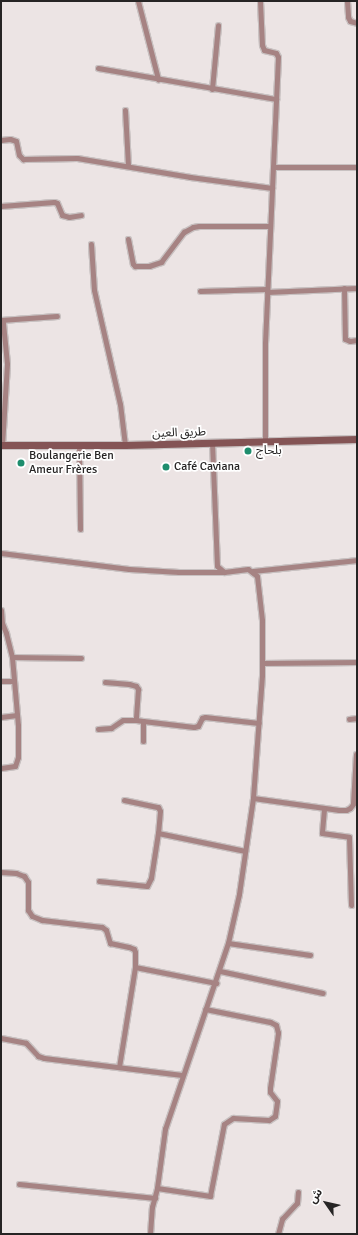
<!DOCTYPE html>
<meta charset="utf-8">
<style>
body{margin:0}
#map{position:relative;width:358px;height:1235px;overflow:hidden;background:#ece4e4;font-family:Signika,"Noto Sans Arabic",sans-serif}
div>[style]{position:absolute}
[style*='--x']{left:calc(var(--x)*1px);top:calc(var(--y)*1px);width:calc(var(--w)*1px);rotate:calc(var(--a)*1deg)}
.roads{filter:drop-shadow(1px 0 #c8c1c1) drop-shadow(-1px 0 #c8c1c1) drop-shadow(0 1px #c8c1c1) drop-shadow(0 -1px #c8c1c1)}
.street>*{height:5px;margin:-2.5px;padding:0 2.5px;transform-origin:2.5px;border-radius:2.5px;background:#a68383}
.secondary>*{height:7px;margin:-3.5px;padding:0 3.5px;transform-origin:3.5px;border-radius:3.5px;background:#845455}
.dots>*{width:11px;height:11px;translate:-50% -50%;box-sizing:border-box;border:2px solid #fff;border-radius:50%}
span{translate:-50% -50%;white-space:nowrap;text-align:center;line-height:1.15;-webkit-text-stroke:3.5px #fff;paint-order:stroke}
.street-label{font-size:12px;color:#262424}
.poi-label{font-size:12px;color:#262424}
.left{translate:0 -50%;text-align:left}
.frame{position:absolute;inset:0;border:2px solid #262424;pointer-events:none}
.north{position:absolute;left:306px;top:1183px;width:40px;height:40px;-webkit-text-stroke:3px #fff;paint-order:stroke;rotate:304deg;font-size:11px;font-weight:700;line-height:16px;text-align:center;color:#262424}
.north::after{content:'';display:block;margin:auto;width:14px;height:18px;background:#262424;clip-path:polygon(50% 0,100% 100%,50% 72%,0 100%)}
</style>
<div id="map">
<div class="roads">
<div class="street">
<i style="--x:138;--y:1;--w:81;--a:75.6"></i>
<i style="--x:260;--y:1;--w:44;--a:87.4"></i>
<i style="--x:262;--y:45;--w:5;--a:68"></i>
<i style="--x:264;--y:50;--w:12;--a:14"></i>
<i style="--x:276;--y:53;--w:4;--a:63"></i>
<i style="--x:278;--y:57;--w:286;--a:92.6"></i>
<i style="--x:265;--y:343;--w:98;--a:90"></i>
<i style="--x:347;--y:1;--w:16;--a:86"></i>
<i style="--x:348;--y:17;--w:4;--a:63"></i>
<i style="--x:350;--y:21;--w:7;--a:16"></i>
<i style="--x:98;--y:68;--w:181;--a:9.9"></i>
<i style="--x:212;--y:89;--w:64;--a:-84.6"></i>
<i style="--x:125;--y:110;--w:56;--a:86.9"></i>
<i style="--x:1;--y:140;--w:9;--a:-6"></i>
<i style="--x:10;--y:139;--w:6;--a:18"></i>
<i style="--x:16;--y:141;--w:14;--a:78"></i>
<i style="--x:19;--y:155;--w:6;--a:45"></i>
<i style="--x:23;--y:159;--w:54;--a:-1.1"></i>
<i style="--x:77;--y:158;--w:115;--a:9.5"></i>
<i style="--x:190;--y:177;--w:83;--a:7.6"></i>
<i style="--x:273;--y:167;--w:84;--a:0"></i>
<i style="--x:1;--y:206;--w:53;--a:-4.3"></i>
<i style="--x:54;--y:202;--w:3;--a:18"></i>
<i style="--x:57;--y:203;--w:13;--a:67"></i>
<i style="--x:62;--y:215;--w:7;--a:16"></i>
<i style="--x:69;--y:217;--w:12;--a:-9"></i>
<i style="--x:128;--y:239;--w:25;--a:79"></i>
<i style="--x:133;--y:264;--w:3;--a:45"></i>
<i style="--x:135;--y:266;--w:14;--a:0"></i>
<i style="--x:149;--y:266;--w:13;--a:-18"></i>
<i style="--x:161;--y:262;--w:38;--a:-53"></i>
<i style="--x:184;--y:232;--w:10;--a:-29"></i>
<i style="--x:193;--y:227;--w:6;--a:-9"></i>
<i style="--x:199;--y:226;--w:71;--a:0"></i>
<i style="--x:91;--y:244;--w:46;--a:86.3"></i>
<i style="--x:94;--y:290;--w:117;--a:77.2"></i>
<i style="--x:120;--y:404;--w:41;--a:83"></i>
<i style="--x:344;--y:288;--w:51;--a:88.9"></i>
<i style="--x:345;--y:339;--w:5;--a:22"></i>
<i style="--x:350;--y:341;--w:7;--a:-8"></i>
<i style="--x:200;--y:291;--w:67;--a:-1.7"></i>
<i style="--x:267;--y:292;--w:90;--a:-2.5"></i>
<i style="--x:1;--y:320;--w:56;--a:-4.1"></i>
<i style="--x:1;--y:321;--w:3;--a:45"></i>
<i style="--x:3;--y:323;--w:41;--a:84.4"></i>
<i style="--x:7;--y:364;--w:81;--a:93.5"></i>
<i style="--x:79;--y:445;--w:84;--a:89.3"></i>
<i style="--x:1;--y:553;--w:129;--a:7.1"></i>
<i style="--x:129;--y:569;--w:50;--a:3.4"></i>
<i style="--x:179;--y:572;--w:44;--a:0"></i>
<i style="--x:253;--y:571;--w:105;--a:-6"></i>
<i style="--x:1;--y:610;--w:13;--a:86"></i>
<i style="--x:2;--y:623;--w:11;--a:68"></i>
<i style="--x:6;--y:633;--w:25;--a:76"></i>
<i style="--x:12;--y:657;--w:68;--a:85"></i>
<i style="--x:18;--y:725;--w:32;--a:90"></i>
<i style="--x:18;--y:757;--w:9;--a:108"></i>
<i style="--x:15;--y:766;--w:14;--a:172"></i>
<i style="--x:12;--y:657;--w:69;--a:0.8"></i>
<i style="--x:262;--y:663;--w:95;--a:-0.6"></i>
<i style="--x:1;--y:681;--w:12;--a:0"></i>
<i style="--x:105;--y:682;--w:24;--a:5"></i>
<i style="--x:129;--y:684;--w:7;--a:16"></i>
<i style="--x:136;--y:686;--w:4;--a:56"></i>
<i style="--x:138;--y:689;--w:31;--a:94"></i>
<i style="--x:136;--y:720;--w:7;--a:8"></i>
<i style="--x:1;--y:717;--w:16;--a:-7"></i>
<i style="--x:349;--y:719;--w:8;--a:-7"></i>
<i style="--x:98;--y:729;--w:13;--a:-4"></i>
<i style="--x:111;--y:728;--w:14;--a:-34"></i>
<i style="--x:123;--y:720;--w:13;--a:0"></i>
<i style="--x:143;--y:741;--w:20;--a:-90"></i>
<i style="--x:143;--y:721;--w:51;--a:6.7"></i>
<i style="--x:194;--y:727;--w:4;--a:-14"></i>
<i style="--x:198;--y:726;--w:9;--a:-63"></i>
<i style="--x:202;--y:718;--w:3;--a:-18"></i>
<i style="--x:205;--y:717;--w:54;--a:6.3"></i>
<i style="--x:253;--y:798;--w:87;--a:7.9"></i>
<i style="--x:339;--y:810;--w:7;--a:0"></i>
<i style="--x:346;--y:810;--w:4;--a:-27"></i>
<i style="--x:350;--y:808;--w:11;--a:-52"></i>
<i style="--x:124;--y:800;--w:35;--a:12"></i>
<i style="--x:158;--y:807;--w:4;--a:63"></i>
<i style="--x:160;--y:811;--w:22;--a:95"></i>
<i style="--x:158;--y:833;--w:89;--a:11.7"></i>
<i style="--x:353;--y:803;--w:49;--a:-86.5"></i>
<i style="--x:324;--y:809;--w:24;--a:95"></i>
<i style="--x:322;--y:833;--w:27;--a:8"></i>
<i style="--x:349;--y:837;--w:68;--a:88.3"></i>
<i style="--x:1;--y:872;--w:15;--a:4"></i>
<i style="--x:16;--y:873;--w:9;--a:21"></i>
<i style="--x:24;--y:876;--w:7;--a:56"></i>
<i style="--x:28;--y:882;--w:28;--a:90"></i>
<i style="--x:28;--y:910;--w:7;--a:56"></i>
<i style="--x:32;--y:916;--w:11;--a:22"></i>
<i style="--x:42;--y:920;--w:60;--a:6.7"></i>
<i style="--x:102;--y:927;--w:5;--a:37"></i>
<i style="--x:106;--y:930;--w:14;--a:73"></i>
<i style="--x:110;--y:943;--w:19;--a:12"></i>
<i style="--x:129;--y:947;--w:5;--a:22"></i>
<i style="--x:134;--y:949;--w:3;--a:72"></i>
<i style="--x:135;--y:952;--w:15;--a:90"></i>
<i style="--x:135;--y:967;--w:83;--a:11.2"></i>
<i style="--x:99;--y:881;--w:48;--a:5.9"></i>
<i style="--x:147;--y:886;--w:9;--a:-63"></i>
<i style="--x:151;--y:878;--w:46;--a:-81.2"></i>
<i style="--x:228;--y:943;--w:83;--a:8.3"></i>
<i style="--x:220;--y:971;--w:105;--a:12.1"></i>
<i style="--x:1;--y:1038;--w:25;--a:11"></i>
<i style="--x:26;--y:1043;--w:18;--a:47"></i>
<i style="--x:38;--y:1056;--w:6;--a:18"></i>
<i style="--x:44;--y:1058;--w:139;--a:7"></i>
<i style="--x:119;--y:1067;--w:101;--a:-80.9"></i>
<i style="--x:19;--y:1184;--w:137;--a:5.9"></i>
<i style="--x:157;--y:1188;--w:54;--a:8.6"></i>
<i style="--x:210;--y:1196;--w:73;--a:-79"></i>
<i style="--x:224;--y:1124;--w:11;--a:-34"></i>
<i style="--x:233;--y:1118;--w:36;--a:3"></i>
<i style="--x:269;--y:1120;--w:7;--a:-34"></i>
<i style="--x:275;--y:1116;--w:15;--a:-82"></i>
<i style="--x:277;--y:1101;--w:11;--a:-128"></i>
<i style="--x:270;--y:1092;--w:4;--a:-90"></i>
<i style="--x:270;--y:1088;--w:56;--a:-81.7"></i>
<i style="--x:278;--y:1033;--w:8;--a:-104"></i>
<i style="--x:276;--y:1025;--w:7;--a:-153"></i>
<i style="--x:270;--y:1022;--w:66;--a:-168.7"></i>
<i style="--x:150;--y:1234;--w:27;--a:-86"></i>
<i style="--x:152;--y:1207;--w:20;--a:-75"></i>
<i style="--x:157;--y:1188;--w:60;--a:-82.3"></i>
<i style="--x:165;--y:1129;--w:196;--a:-71.3"></i>
<i style="--x:228;--y:943;--w:50;--a:-77.3"></i>
<i style="--x:239;--y:894;--w:97;--a:-81.7"></i>
<i style="--x:253;--y:798;--w:123;--a:-85.8"></i>
<i style="--x:262;--y:675;--w:55;--a:-90"></i>
<i style="--x:262;--y:620;--w:44;--a:-96.5"></i>
<i style="--x:257;--y:576;--w:11;--a:-142"></i>
<i style="--x:248;--y:569;--w:24;--a:173"></i>
<i style="--x:224;--y:572;--w:9;--a:-139"></i>
<i style="--x:217;--y:566;--w:123;--a:-92.3"></i>
<i style="--x:278;--y:1234;--w:16;--a:-75"></i>
<i style="--x:282;--y:1219;--w:22;--a:-47"></i>
<i style="--x:297;--y:1203;--w:11;--a:-85"></i>
</div>
<div class="secondary">
<i style="--x:1;--y:445;--w:124;--a:0"></i>
<i style="--x:125;--y:445;--w:232;--a:-1.5"></i>
</div>
</div>
<div class="dots">
<i style="left:248px;top:451px;background:#1e8d6d"></i>
<i style="left:21px;top:463px;background:#1e8d6d"></i>
<i style="left:166px;top:467px;background:#1e8d6d"></i>
</div>
<div class="street-label">
<span style="left:179px;top:433px;rotate:-2deg">طريق العين</span>
</div>
<div class="poi-label">
<span class="left" style="left:256px;top:451px">بلحاج</span>
<span class="left" style="left:29px;top:463px">Boulangerie Ben<br>Ameur Frères</span>
<span class="left" style="left:174px;top:467px">Café Caviana</span>
</div>
<div class="frame"></div>
<div class="north">ش</div>
</div>
